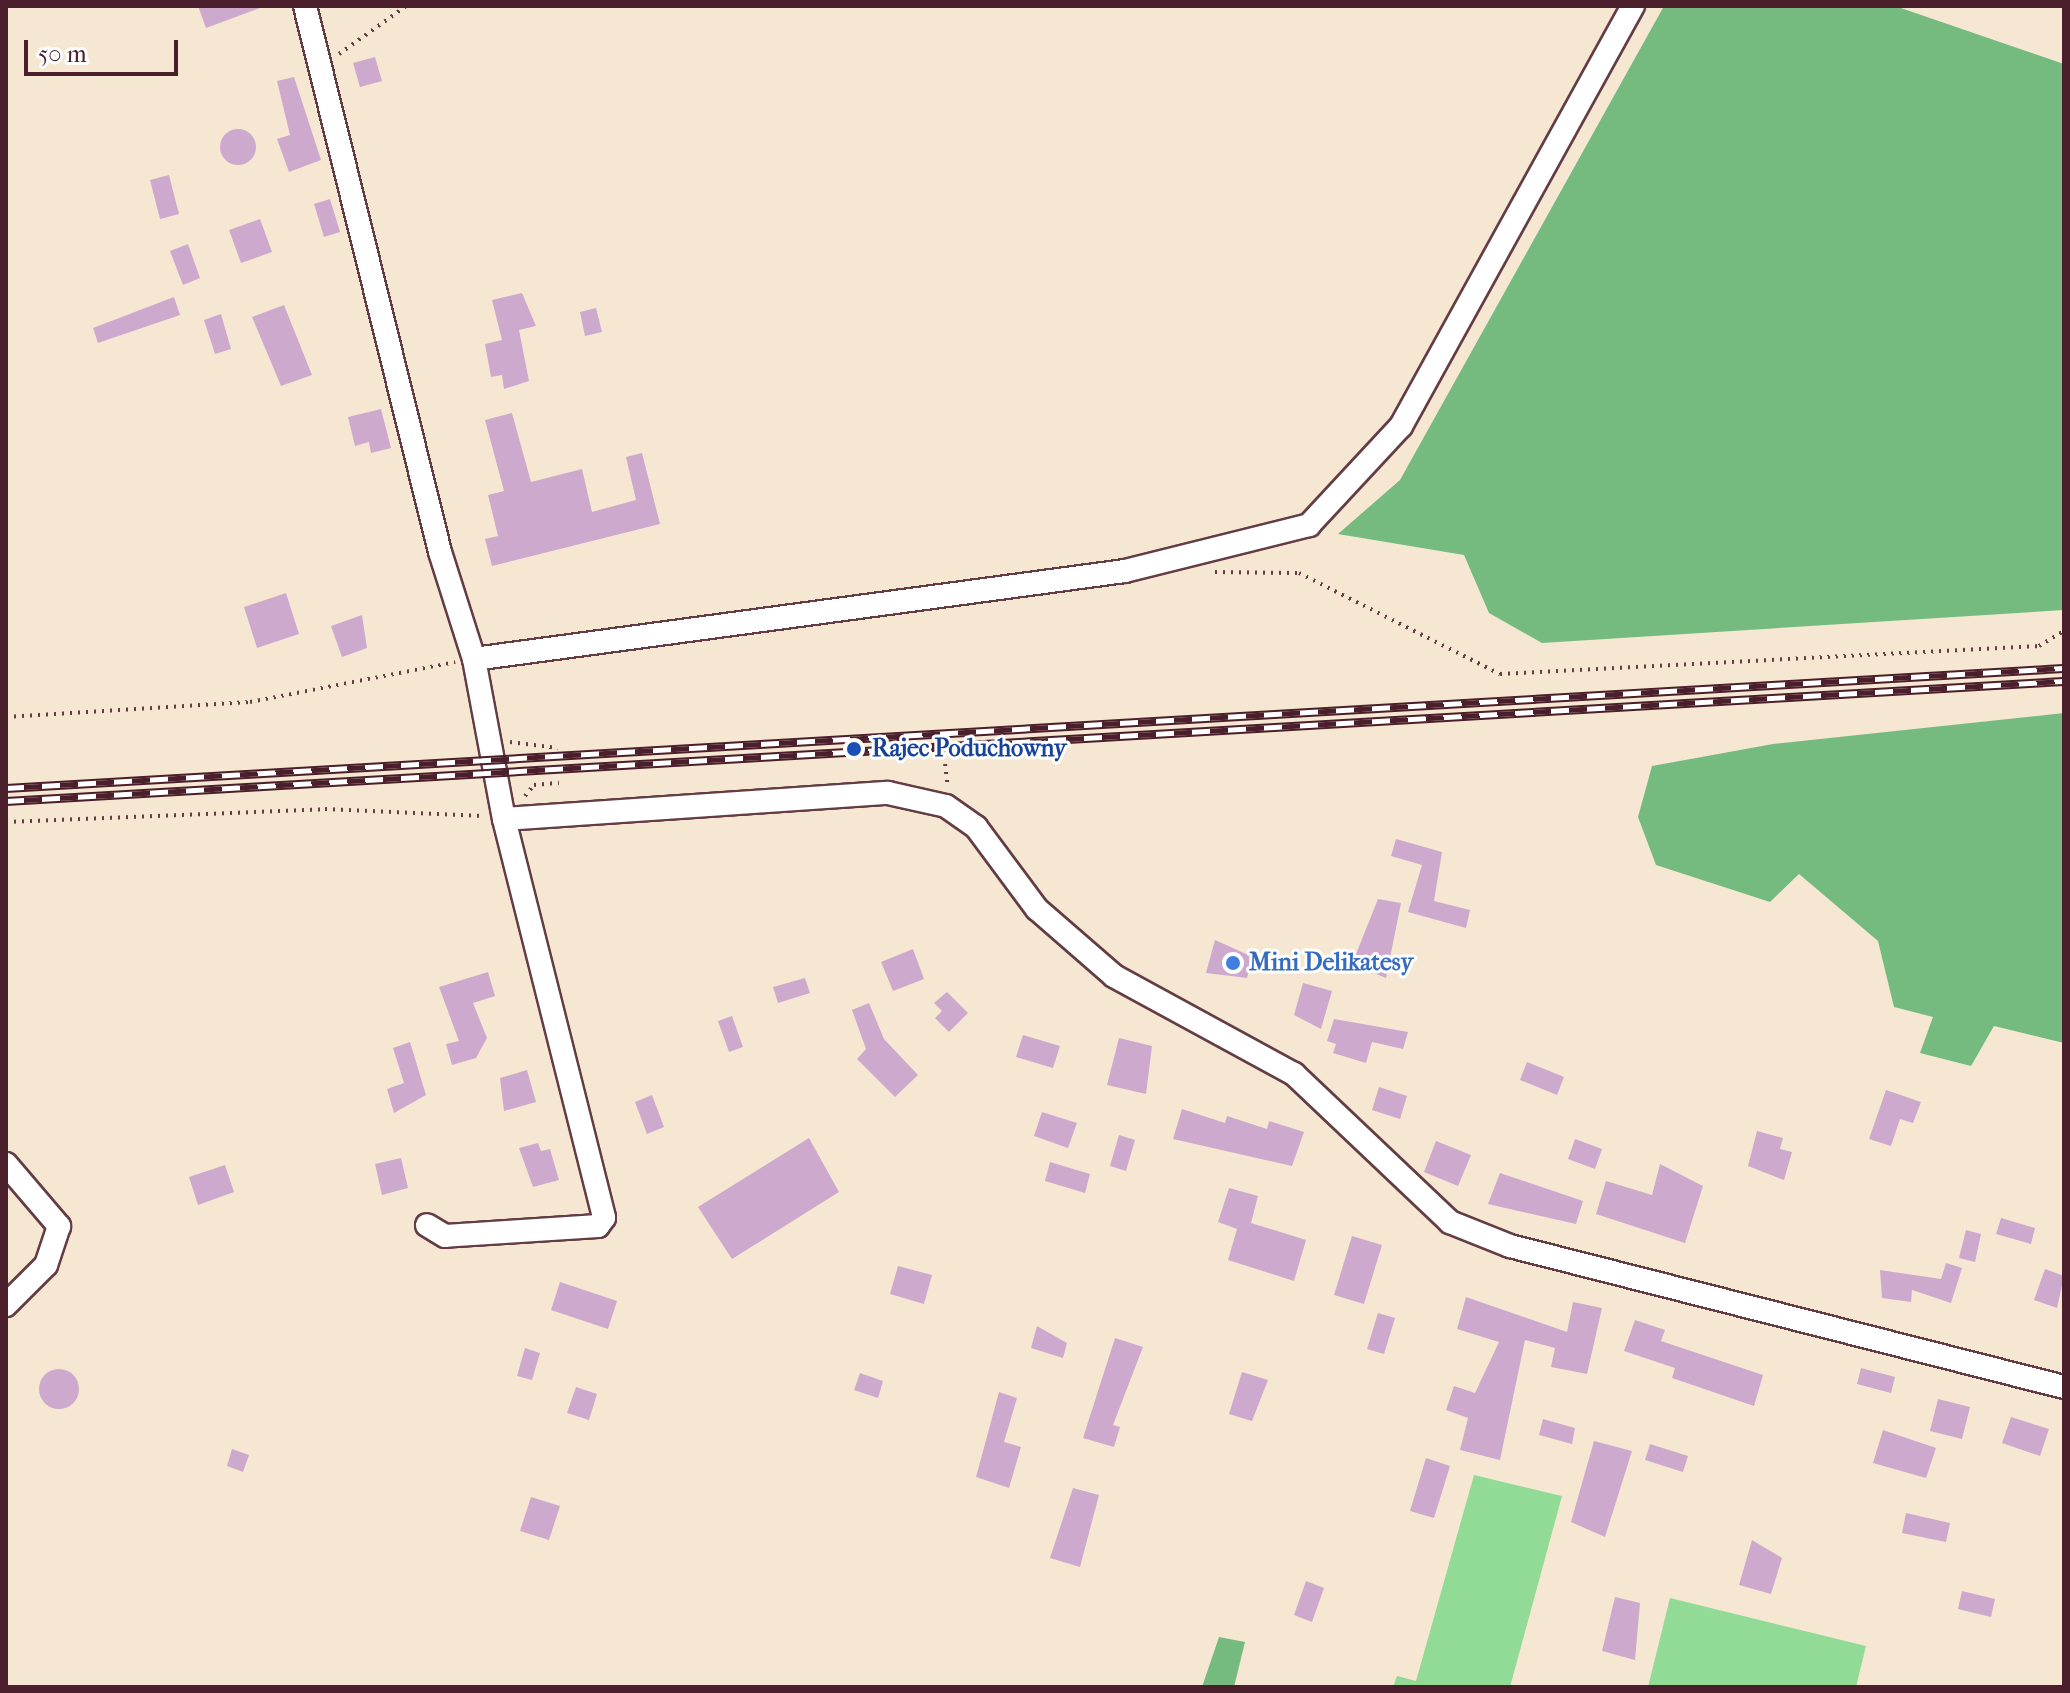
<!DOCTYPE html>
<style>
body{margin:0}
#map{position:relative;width:2070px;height:1693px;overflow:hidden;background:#f6e7d3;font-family:"IM FELL French Canon",serif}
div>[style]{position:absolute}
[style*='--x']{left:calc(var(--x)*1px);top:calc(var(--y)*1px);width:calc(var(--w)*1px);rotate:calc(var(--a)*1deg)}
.green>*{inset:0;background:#92db96}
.forest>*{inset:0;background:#75bb7f}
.building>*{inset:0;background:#cdaacd}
.round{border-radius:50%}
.path>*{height:4px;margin-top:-2px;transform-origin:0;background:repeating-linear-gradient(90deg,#643d44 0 2px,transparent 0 8px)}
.roads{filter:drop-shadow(2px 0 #643d44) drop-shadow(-2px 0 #643d44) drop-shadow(0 2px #643d44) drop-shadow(0 -2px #643d44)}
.minor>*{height:22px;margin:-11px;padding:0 11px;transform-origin:11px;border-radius:11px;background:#fff}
.rail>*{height:9px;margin-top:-4.5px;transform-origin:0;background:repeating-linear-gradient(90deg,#fff 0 18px,#4a1f2b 0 36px);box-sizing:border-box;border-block:2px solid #4a1f2b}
.dots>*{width:22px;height:22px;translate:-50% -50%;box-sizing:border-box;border:4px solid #fff;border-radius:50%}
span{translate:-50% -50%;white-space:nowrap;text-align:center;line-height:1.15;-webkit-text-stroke:6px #fff;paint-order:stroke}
.transit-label{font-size:24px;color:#164399;font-weight:700}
.left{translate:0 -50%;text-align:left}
.shop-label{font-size:24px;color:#366cbe;font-weight:700}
.frame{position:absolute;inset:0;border:8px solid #4a1f2b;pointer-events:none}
.scale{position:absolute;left:24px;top:40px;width:154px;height:36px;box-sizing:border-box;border:4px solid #4a1f2b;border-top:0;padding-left:10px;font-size:24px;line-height:28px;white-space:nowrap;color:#4a1f2b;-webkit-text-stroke:6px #fff;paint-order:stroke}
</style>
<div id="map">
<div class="green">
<i style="clip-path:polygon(1474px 1475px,1562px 1496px,1510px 1687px,1393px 1687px,1397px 1676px,1416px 1681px)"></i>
<i style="clip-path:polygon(1670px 1598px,1866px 1646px,1856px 1687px,1648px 1687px)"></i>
</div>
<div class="forest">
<i style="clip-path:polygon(1664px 6px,1895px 6px,2064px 64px,2064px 610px,1542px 643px,1489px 613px,1464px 555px,1338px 534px,1400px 480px)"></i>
<i style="clip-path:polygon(2064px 713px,2064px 1043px,1994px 1026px,1971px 1066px,1920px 1053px,1933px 1017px,1894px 1007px,1878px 941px,1799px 874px,1770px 902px,1656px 865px,1638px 817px,1652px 766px,1773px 744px)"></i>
<i style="clip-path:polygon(1219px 1637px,1245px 1642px,1234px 1687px,1202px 1687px)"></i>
</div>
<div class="building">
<i style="clip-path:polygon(198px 6px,260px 6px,260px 8px,206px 28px)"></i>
<i style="clip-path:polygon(375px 57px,382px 81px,360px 87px,353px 63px)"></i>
<i style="clip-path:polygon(294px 77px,321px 160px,289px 172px,277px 139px,290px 135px,277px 81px)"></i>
<i class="round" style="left:220px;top:129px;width:36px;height:36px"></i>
<i style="clip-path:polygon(169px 175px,179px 214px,160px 219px,150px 180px)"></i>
<i style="clip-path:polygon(330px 199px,340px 232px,324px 237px,314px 204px)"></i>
<i style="clip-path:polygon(260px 219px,272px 252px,241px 263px,229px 230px)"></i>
<i style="clip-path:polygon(188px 244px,200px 278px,183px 285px,170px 251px)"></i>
<i style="clip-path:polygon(522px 293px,536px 326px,519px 330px,529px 381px,504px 389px,502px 375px,491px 377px,485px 344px,502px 340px,492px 300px)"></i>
<i style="clip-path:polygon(174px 297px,180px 315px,98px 343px,93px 328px)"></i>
<i style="clip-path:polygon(284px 305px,312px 375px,281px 386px,252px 317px)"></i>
<i style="clip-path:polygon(596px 308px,602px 332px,585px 336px,580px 312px)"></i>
<i style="clip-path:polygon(221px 314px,231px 349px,215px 354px,204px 320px)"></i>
<i style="clip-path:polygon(381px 409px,391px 448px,371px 453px,369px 442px,355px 446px,348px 417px)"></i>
<i style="clip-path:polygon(512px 413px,531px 482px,582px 469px,592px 512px,636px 500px,626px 457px,642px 453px,660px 524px,492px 566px,485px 539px,498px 536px,488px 495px,504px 491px,485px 420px)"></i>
<i style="clip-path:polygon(286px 593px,299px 634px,257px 648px,244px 607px)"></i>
<i style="clip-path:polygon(362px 615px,367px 648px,342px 657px,331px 626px)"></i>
<i style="clip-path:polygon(1396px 839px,1442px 852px,1434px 901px,1470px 910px,1466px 928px,1408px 912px,1422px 865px,1391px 856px)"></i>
<i style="clip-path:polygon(1378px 899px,1401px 903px,1386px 978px,1352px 964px)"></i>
<i style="clip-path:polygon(1215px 940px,1253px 957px,1247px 978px,1206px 973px)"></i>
<i style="clip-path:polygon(913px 949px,924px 979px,893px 991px,881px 962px)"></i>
<i style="clip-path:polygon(488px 972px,495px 996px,473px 1003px,487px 1038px,476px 1058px,452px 1065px,446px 1044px,459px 1041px,439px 987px)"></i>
<i style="clip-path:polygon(805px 978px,810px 993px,778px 1003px,773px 987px)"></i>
<i style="clip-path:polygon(1303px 983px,1332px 991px,1321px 1029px,1294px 1015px)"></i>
<i style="clip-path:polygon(947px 992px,968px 1013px,949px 1032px,935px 1018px,942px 1011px,934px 1003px)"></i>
<i style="clip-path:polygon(869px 1003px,884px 1039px,918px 1075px,895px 1097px,857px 1059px,866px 1049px,852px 1010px)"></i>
<i style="clip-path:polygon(732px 1016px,743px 1047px,729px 1052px,718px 1021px)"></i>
<i style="clip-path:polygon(1334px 1019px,1408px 1032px,1403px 1049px,1372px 1042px,1366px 1063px,1333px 1053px,1336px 1044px,1327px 1041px)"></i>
<i style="clip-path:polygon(1023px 1035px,1060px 1046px,1053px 1068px,1016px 1057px)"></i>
<i style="clip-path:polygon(1119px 1038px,1152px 1046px,1146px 1094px,1107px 1085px)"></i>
<i style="clip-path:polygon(410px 1042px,426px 1095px,394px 1113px,387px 1089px,404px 1083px,393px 1048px)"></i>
<i style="clip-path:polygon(1527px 1062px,1564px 1077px,1557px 1095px,1520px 1080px)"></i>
<i style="clip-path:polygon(527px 1070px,536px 1102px,504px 1111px,500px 1078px)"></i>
<i style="clip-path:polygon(1379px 1087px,1407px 1096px,1400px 1119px,1372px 1110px)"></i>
<i style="clip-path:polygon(1886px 1090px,1921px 1102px,1913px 1123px,1900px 1119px,1891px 1146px,1869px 1139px)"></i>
<i style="clip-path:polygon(652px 1095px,664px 1127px,647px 1134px,635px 1102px)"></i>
<i style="clip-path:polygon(1182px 1109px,1225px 1123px,1227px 1116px,1267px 1129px,1269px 1121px,1304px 1132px,1292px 1166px,1173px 1139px)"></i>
<i style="clip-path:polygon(1042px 1112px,1077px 1123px,1068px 1148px,1034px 1136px)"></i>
<i style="clip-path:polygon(1757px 1131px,1783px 1138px,1780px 1149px,1792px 1152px,1784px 1180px,1748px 1166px)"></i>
<i style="clip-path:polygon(1119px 1135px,1135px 1140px,1126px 1171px,1110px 1166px)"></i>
<i style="clip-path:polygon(809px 1138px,839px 1192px,732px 1259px,698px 1207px)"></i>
<i style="clip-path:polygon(1575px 1139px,1602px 1149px,1595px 1169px,1568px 1159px)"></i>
<i style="clip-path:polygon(1436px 1141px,1471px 1155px,1458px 1186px,1424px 1172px)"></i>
<i style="clip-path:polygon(538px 1143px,541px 1151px,550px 1149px,559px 1180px,533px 1187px,519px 1148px)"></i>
<i style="clip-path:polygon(401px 1158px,408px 1188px,382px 1195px,375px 1164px)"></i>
<i style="clip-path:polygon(1050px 1162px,1090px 1174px,1085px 1193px,1045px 1181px)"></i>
<i style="clip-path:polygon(1660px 1164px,1703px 1186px,1685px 1243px,1596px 1214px,1606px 1181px,1652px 1195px)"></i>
<i style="clip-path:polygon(225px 1165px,234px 1192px,198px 1205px,189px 1177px)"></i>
<i style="clip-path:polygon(1500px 1173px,1583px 1201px,1576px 1224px,1488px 1204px)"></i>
<i style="clip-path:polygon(1229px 1188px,1258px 1196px,1251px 1223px,1306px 1240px,1294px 1281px,1228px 1260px,1237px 1229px,1218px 1222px)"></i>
<i style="clip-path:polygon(2001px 1218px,2035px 1228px,2031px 1244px,1996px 1234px)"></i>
<i style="clip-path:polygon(1966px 1230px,1981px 1234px,1975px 1262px,1959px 1258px)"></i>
<i style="clip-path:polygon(1352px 1236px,1382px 1245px,1364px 1304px,1334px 1295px)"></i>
<i style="clip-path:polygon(1946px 1263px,1962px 1268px,1951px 1303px,1912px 1290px,1911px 1302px,1882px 1298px,1880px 1270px,1941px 1279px)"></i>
<i style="clip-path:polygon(898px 1266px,932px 1275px,924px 1304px,890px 1294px)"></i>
<i style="clip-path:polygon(2045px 1269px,2064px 1276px,2057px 1308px,2034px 1300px)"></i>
<i style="clip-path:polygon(560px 1282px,617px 1301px,608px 1329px,551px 1310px)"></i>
<i style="clip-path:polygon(1466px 1297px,1567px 1332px,1573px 1302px,1602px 1308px,1587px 1374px,1551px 1367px,1555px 1348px,1525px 1340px,1500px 1460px,1460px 1450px,1468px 1418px,1446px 1410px,1454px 1386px,1475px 1393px,1499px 1342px,1457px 1329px)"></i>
<i style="clip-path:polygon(1378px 1313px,1395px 1318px,1384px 1354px,1367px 1349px)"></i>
<i style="clip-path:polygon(1635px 1320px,1665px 1330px,1661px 1341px,1763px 1375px,1754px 1406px,1672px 1378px,1675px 1368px,1624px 1351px)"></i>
<i style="clip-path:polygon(1037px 1326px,1067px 1343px,1063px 1358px,1031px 1348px)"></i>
<i style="clip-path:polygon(1115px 1338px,1143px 1347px,1113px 1425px,1120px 1427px,1114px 1447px,1083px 1438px)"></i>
<i style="clip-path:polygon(525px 1348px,540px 1353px,532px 1380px,517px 1376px)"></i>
<i style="clip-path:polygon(1861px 1368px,1895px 1377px,1891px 1393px,1857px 1384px)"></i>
<i class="round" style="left:39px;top:1369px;width:40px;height:40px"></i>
<i style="clip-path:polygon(1242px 1372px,1268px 1380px,1252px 1421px,1229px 1414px)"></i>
<i style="clip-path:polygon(860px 1373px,883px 1381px,878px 1398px,854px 1390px)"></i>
<i style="clip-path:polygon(576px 1387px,597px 1394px,589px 1420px,567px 1413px)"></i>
<i style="clip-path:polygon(999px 1392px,1017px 1398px,1004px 1442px,1021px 1447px,1009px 1488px,976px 1477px)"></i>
<i style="clip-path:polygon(1938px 1399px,1970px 1407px,1962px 1439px,1930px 1431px)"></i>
<i style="clip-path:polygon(2011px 1417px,2049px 1429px,2040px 1456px,2002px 1443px)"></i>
<i style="clip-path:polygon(1543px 1419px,1575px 1428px,1572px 1444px,1539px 1435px)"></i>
<i style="clip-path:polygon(1883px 1430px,1936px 1448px,1926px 1478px,1873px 1463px)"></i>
<i style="clip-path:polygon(1594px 1441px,1632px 1451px,1605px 1537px,1571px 1522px)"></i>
<i style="clip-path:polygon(1650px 1444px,1688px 1456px,1683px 1472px,1645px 1460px)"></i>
<i style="clip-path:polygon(232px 1449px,249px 1455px,243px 1472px,227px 1466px)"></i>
<i style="clip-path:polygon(1426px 1458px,1450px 1466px,1434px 1518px,1410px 1511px)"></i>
<i style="clip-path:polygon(1073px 1488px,1099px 1495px,1080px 1567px,1050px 1558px)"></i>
<i style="clip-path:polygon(531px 1497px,560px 1506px,549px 1540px,520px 1531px)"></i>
<i style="clip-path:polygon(1906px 1513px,1950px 1523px,1946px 1542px,1902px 1533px)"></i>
<i style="clip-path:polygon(1752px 1540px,1782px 1558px,1771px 1594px,1739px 1585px)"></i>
<i style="clip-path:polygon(1306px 1581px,1324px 1588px,1312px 1622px,1294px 1615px)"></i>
<i style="clip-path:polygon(1962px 1591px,1995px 1599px,1991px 1617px,1958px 1609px)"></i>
<i style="clip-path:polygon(1615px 1597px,1640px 1603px,1635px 1660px,1602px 1651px)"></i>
</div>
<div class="path">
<i style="--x:339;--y:54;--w:82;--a:-35.6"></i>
<i style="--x:1215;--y:572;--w:84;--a:0.7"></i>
<i style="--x:1299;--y:573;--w:225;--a:26.7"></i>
<i style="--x:1500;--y:674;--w:540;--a:-2.97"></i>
<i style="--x:2039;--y:646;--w:29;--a:-31"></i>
<i style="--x:6;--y:717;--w:244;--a:-3.5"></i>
<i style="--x:250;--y:702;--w:209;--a:-11"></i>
<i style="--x:510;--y:742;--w:48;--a:7.1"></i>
<i style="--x:945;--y:764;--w:23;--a:83"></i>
<i style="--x:525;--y:796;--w:14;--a:-51"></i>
<i style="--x:534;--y:785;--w:25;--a:-5"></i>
<i style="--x:6;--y:822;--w:319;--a:-2.3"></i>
<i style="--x:325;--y:809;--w:158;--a:2.5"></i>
</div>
<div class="roads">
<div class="minor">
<i style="--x:305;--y:6;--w:562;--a:76.11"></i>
<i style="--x:440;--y:552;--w:112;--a:72.4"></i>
<i style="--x:474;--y:659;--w:163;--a:79.4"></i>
<i style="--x:504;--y:819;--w:411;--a:75.9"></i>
<i style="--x:604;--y:1218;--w:10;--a:127"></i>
<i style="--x:598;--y:1226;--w:153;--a:176.3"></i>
<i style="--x:445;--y:1236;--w:21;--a:-149"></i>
<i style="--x:474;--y:659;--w:657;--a:-7.7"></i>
<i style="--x:1125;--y:571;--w:190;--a:-14"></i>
<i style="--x:1309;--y:525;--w:135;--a:-47.1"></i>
<i style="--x:1401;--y:426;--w:480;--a:-61.1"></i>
<i style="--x:504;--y:819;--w:385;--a:-3.9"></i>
<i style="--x:888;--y:793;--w:59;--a:12.6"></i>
<i style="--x:946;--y:806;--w:37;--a:35"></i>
<i style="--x:976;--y:827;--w:102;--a:53.4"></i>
<i style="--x:1037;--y:909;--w:102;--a:41"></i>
<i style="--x:1114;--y:976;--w:205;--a:28.6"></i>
<i style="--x:1294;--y:1074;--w:215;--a:43.5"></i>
<i style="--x:1450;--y:1222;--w:65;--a:21.8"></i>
<i style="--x:1510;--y:1246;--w:572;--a:14.28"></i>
<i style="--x:6;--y:1164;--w:82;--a:49.5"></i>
<i style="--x:59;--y:1226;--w:41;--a:108.4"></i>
<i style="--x:46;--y:1265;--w:57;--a:135"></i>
</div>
</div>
<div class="rail">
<i style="--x:6;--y:788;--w:2061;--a:-3.34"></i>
<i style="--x:6;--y:801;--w:2061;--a:-3.34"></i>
</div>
<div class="dots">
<i style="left:854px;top:749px;background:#1a4fb4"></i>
<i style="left:1233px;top:963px;background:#3f7fe0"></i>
</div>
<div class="transit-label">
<span class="left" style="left:872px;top:749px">Rajec Poduchowny</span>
</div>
<div class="shop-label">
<span class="left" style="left:1249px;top:963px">Mini Delikatesy</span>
</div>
<div class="frame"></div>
<div class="scale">50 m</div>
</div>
